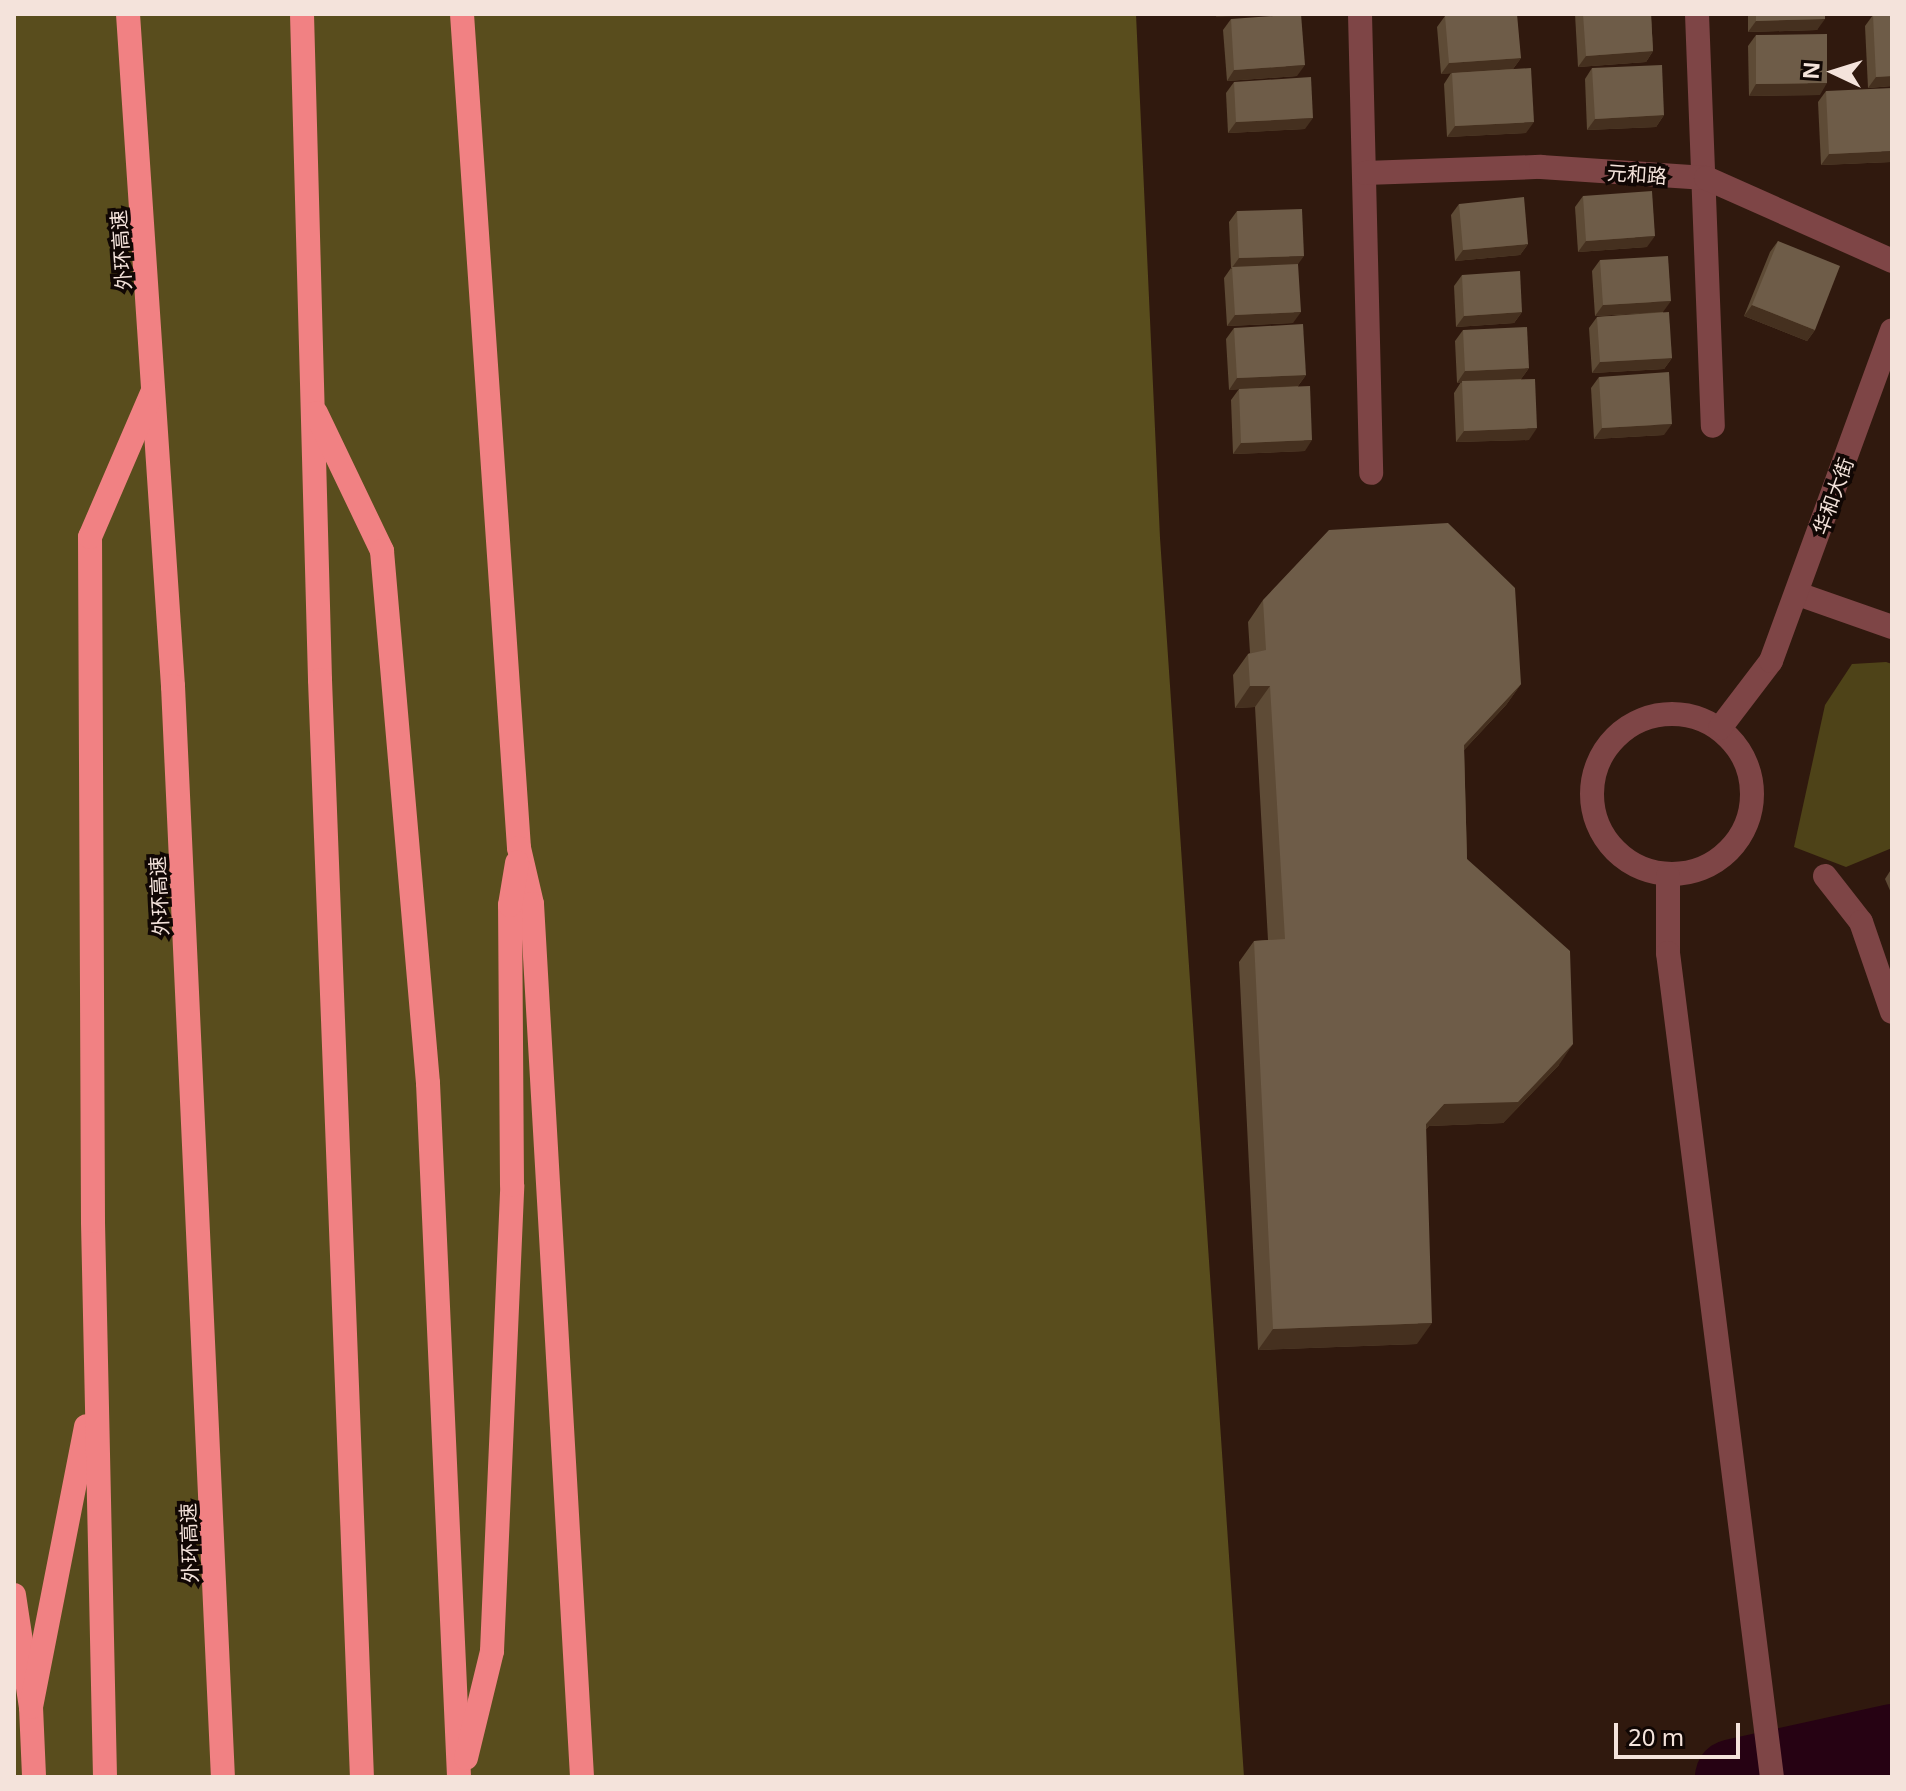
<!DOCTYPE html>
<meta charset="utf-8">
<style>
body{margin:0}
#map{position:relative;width:1906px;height:1791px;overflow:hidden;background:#30190e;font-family:"Noto Sans","Noto Sans SC",sans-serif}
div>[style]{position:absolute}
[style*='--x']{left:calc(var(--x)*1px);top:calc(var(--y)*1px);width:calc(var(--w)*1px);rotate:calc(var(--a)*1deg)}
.green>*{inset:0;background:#4e4318}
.forest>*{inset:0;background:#594d1d}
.river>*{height:76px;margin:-38px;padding:0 38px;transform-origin:38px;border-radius:38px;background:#260213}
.minor>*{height:24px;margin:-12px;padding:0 12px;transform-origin:12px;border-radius:12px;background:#7e4546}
.minor>.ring{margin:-12px;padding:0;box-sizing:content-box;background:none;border:24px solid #7e4546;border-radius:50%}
.highway>*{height:24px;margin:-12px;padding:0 12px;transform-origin:12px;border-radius:12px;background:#f18183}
.wall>*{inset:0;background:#5e4b36}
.shaded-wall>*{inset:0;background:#45301f}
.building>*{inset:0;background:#6e5c48}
span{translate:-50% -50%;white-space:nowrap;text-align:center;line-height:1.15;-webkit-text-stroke:7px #110704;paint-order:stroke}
.street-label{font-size:20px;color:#f4e3db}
.frame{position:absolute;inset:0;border:16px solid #f4e3db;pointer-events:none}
.north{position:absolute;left:1794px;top:32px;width:80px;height:80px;-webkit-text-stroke:6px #110704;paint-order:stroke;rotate:274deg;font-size:22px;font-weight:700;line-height:32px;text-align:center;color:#f4e3db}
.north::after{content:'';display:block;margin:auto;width:28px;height:36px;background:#f4e3db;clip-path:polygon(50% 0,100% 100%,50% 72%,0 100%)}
.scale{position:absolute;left:1614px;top:1723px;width:126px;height:36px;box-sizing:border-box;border:4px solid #f4e3db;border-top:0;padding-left:10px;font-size:24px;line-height:28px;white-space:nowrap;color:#f4e3db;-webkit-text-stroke:6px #110704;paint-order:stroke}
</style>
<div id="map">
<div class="green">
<i style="clip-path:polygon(1886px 662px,1892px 664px,1892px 848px,1846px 867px,1794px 847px,1825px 705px,1852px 664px)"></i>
</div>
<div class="forest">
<i style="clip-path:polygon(14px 14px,1136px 14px,1160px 538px,1244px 1777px,14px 1777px)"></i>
</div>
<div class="river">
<i style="--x:1733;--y:1777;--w:163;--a:-12.4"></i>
</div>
<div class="minor">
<i style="--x:1360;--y:14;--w:459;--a:88.6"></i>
<i style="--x:1697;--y:14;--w:412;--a:87.8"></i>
<i style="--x:1365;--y:173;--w:176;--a:-2"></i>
<i style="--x:1541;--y:167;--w:165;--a:3.8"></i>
<i style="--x:1706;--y:178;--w:204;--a:24"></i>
<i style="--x:1798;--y:594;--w:100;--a:19.3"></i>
<i class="ring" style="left:1592px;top:714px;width:136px;height:136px"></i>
<i style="--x:1720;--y:728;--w:84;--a:-52.7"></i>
<i style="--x:1771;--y:661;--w:352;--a:-69.9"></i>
<i style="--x:1668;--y:876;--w:77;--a:90"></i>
<i style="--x:1668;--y:953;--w:831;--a:82.81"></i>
<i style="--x:1825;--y:876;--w:58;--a:52"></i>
<i style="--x:1861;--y:922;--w:95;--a:71"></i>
</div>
<div class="highway">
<i style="--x:128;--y:14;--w:674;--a:86.17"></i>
<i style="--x:173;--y:686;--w:1092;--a:87.38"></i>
<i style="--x:302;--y:14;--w:666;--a:88.45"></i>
<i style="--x:320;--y:680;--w:1098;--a:87.81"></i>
<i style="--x:462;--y:14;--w:836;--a:86.09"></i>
<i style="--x:519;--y:848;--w:57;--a:76.9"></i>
<i style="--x:532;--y:904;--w:874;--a:86.72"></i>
<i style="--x:316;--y:413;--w:153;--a:64.4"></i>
<i style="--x:382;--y:551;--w:534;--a:85.06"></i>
<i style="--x:428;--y:1083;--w:695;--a:87.44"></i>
<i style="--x:14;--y:1595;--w:113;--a:81.4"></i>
<i style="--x:31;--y:1707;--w:70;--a:87.5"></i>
<i style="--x:31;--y:1707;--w:286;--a:-78.9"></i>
<i style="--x:466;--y:1758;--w:110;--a:-76.3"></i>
<i style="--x:492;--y:1651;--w:466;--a:-87.5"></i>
<i style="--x:512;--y:1185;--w:280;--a:-90.4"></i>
<i style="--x:510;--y:905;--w:43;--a:-80.5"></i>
<i style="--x:105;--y:1777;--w:556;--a:-91.24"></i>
<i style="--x:93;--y:1221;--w:684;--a:-90.25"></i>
<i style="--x:90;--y:537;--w:157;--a:-66.7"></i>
</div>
<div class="wall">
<i style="clip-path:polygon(1575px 14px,1651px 14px,1653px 51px,1646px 62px,1578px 67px)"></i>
<i style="clip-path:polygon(1748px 14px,1825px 14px,1817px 30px,1748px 32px)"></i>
<i style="clip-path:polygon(1892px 14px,1892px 86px,1868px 88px,1865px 26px,1873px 15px)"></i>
<i style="clip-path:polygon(1445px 16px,1521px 58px,1513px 69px,1526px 133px,1447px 137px,1444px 84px,1451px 73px,1441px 74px,1437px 27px)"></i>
<i style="clip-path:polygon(1231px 19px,1297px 76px,1227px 81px,1223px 30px)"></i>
<i style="clip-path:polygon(1756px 35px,1820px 95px,1749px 96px,1748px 46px)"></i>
<i style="clip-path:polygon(1592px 68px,1664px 115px,1656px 127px,1587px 130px,1585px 79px)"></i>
<i style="clip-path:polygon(1234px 82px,1305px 129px,1228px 133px,1226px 93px)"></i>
<i style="clip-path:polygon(1826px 91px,1891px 162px,1821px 165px,1818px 102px)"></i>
<i style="clip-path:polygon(1583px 196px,1647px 247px,1578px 252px,1575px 207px)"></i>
<i style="clip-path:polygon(1459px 204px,1528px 244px,1520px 255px,1455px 261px,1451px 215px)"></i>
<i style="clip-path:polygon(1237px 211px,1298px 264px,1293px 323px,1227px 326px,1224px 278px,1231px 268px,1229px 222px)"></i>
<i style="clip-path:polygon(1778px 241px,1815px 330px,1807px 341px,1744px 316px,1770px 252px)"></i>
<i style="clip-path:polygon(1600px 260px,1663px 312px,1672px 358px,1664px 369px,1592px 373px,1589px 328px,1597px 317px,1654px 313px,1595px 316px,1592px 271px)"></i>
<i style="clip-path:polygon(1462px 275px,1522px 312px,1514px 323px,1456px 327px,1454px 286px)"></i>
<i style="clip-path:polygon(1234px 328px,1306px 375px,1298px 386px,1305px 451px,1233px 454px,1231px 400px,1239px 389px,1229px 390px,1226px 339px)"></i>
<i style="clip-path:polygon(1463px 330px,1529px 368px,1521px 379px,1529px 440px,1456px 442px,1454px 393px,1461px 382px,1457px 383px,1455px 341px)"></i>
<i style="clip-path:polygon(1599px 377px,1664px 435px,1594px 439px,1591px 388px)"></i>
<i style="clip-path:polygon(1263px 600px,1521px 684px,1506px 705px,1464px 750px,1467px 859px,1559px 1065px,1503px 1123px,1429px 1126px,1426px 1129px,1417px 1344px,1258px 1350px,1239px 962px,1254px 941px,1268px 940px,1255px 707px,1235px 708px,1233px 675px,1248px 654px,1250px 653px,1248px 622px)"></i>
<i style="clip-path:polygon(1892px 868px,1892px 895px,1885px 879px)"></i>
</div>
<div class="shaded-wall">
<i style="clip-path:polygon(1217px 14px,1284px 14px,1216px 17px)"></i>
<i style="clip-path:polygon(1825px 19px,1817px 30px,1748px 32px,1756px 21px)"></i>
<i style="clip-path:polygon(1653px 51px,1646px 62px,1578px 67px,1586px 56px)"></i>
<i style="clip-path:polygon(1521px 58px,1513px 69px,1441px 74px,1449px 63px)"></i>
<i style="clip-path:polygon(1305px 65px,1297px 76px,1227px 81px,1234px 70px)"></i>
<i style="clip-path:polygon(1892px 76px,1892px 86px,1868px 88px,1876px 77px)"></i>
<i style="clip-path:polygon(1827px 83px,1820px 95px,1749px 96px,1756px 84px)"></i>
<i style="clip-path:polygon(1664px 115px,1656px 127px,1587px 130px,1595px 119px)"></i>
<i style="clip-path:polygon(1313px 118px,1305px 129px,1228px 133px,1236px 122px)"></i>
<i style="clip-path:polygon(1534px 122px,1526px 133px,1447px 137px,1455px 126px)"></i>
<i style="clip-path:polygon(1892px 151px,1891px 162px,1821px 165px,1829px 154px)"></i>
<i style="clip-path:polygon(1655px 236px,1647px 247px,1578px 252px,1586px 241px)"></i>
<i style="clip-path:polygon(1528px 244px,1520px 255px,1455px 261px,1463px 250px)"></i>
<i style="clip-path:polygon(1304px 256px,1296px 267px,1231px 269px,1239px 258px)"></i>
<i style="clip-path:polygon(1671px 301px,1663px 312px,1595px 316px,1603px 305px)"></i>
<i style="clip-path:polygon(1752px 305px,1815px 330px,1807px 341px,1744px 316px)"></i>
<i style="clip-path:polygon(1301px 312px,1293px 323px,1227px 326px,1235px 315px)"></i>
<i style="clip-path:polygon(1522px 312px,1514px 323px,1456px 327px,1464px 316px)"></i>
<i style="clip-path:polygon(1672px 358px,1664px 369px,1592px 373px,1600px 362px)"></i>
<i style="clip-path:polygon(1529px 368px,1521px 379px,1457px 383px,1465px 371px)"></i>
<i style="clip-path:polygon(1306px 375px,1298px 386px,1229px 390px,1237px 378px)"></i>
<i style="clip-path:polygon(1672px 424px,1664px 435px,1594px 439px,1602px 428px)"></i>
<i style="clip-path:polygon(1537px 428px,1529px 440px,1456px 442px,1464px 431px)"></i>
<i style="clip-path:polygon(1312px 440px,1305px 451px,1233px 454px,1241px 443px)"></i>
<i style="clip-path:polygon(1521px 684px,1506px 705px,1449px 766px,1464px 745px)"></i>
<i style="clip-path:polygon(1250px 686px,1270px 686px,1255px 707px,1235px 708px)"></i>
<i style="clip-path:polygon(1573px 1044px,1559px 1065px,1503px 1123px,1429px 1126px,1411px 1146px,1426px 1124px,1444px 1104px)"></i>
<i style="clip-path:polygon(1432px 1323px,1417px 1344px,1258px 1350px,1273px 1329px)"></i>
</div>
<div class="building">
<i style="clip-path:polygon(1301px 14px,1305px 65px,1234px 70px,1231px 19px)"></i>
<i style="clip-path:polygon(1467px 14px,1517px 14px,1521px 58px,1449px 63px,1445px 16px)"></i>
<i style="clip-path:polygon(1583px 14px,1651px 14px,1653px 51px,1586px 56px)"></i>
<i style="clip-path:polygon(1756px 14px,1825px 14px,1825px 19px,1756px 21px)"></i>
<i style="clip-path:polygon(1892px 14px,1892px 76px,1876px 77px,1873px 15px)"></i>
<i style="clip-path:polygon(1827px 34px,1827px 83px,1756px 84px,1756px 35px)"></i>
<i style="clip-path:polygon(1662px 65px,1664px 115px,1595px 119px,1592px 68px)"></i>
<i style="clip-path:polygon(1531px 68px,1534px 122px,1455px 126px,1452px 73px)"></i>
<i style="clip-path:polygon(1311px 77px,1313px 118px,1236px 122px,1234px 82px)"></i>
<i style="clip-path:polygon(1892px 88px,1892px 151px,1829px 154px,1826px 91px)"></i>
<i style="clip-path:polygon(1652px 191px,1655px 236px,1586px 241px,1583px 196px)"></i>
<i style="clip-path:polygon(1524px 197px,1528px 244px,1463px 250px,1459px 204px)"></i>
<i style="clip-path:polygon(1302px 209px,1304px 256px,1239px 258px,1237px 211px)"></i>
<i style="clip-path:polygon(1778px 241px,1840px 266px,1815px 330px,1752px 305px)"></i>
<i style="clip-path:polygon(1668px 256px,1671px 301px,1603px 305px,1600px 260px)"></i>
<i style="clip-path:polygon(1298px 264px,1301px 312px,1235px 315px,1232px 267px)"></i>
<i style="clip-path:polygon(1520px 271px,1522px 312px,1464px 316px,1462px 275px)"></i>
<i style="clip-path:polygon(1669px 312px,1672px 358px,1600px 362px,1597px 317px)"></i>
<i style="clip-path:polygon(1303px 324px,1306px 375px,1237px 378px,1234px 328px)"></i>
<i style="clip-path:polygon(1527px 327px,1529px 368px,1465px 371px,1463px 330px)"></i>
<i style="clip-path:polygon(1669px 372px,1672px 424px,1602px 428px,1599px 377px)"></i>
<i style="clip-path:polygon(1535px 379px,1537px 428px,1464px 431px,1462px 381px)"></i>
<i style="clip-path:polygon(1310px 386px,1312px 440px,1241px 443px,1239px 389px)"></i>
<i style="clip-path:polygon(1448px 523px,1515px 588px,1521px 684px,1464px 745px,1467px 859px,1570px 951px,1573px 1044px,1518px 1102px,1444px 1104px,1426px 1124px,1432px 1323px,1273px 1329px,1254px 941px,1285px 939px,1270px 686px,1250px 686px,1248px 654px,1266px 650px,1263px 600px,1329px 530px)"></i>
</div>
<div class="street-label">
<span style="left:1637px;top:174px;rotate:4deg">元和路</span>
<span style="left:121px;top:250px;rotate:-94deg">外环高速</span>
<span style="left:1833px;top:496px;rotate:-70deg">华和大街</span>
<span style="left:159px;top:896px;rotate:-93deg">外环高速</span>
<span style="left:189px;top:1543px;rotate:-92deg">外环高速</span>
</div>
<div class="frame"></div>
<div class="north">N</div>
<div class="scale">20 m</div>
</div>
